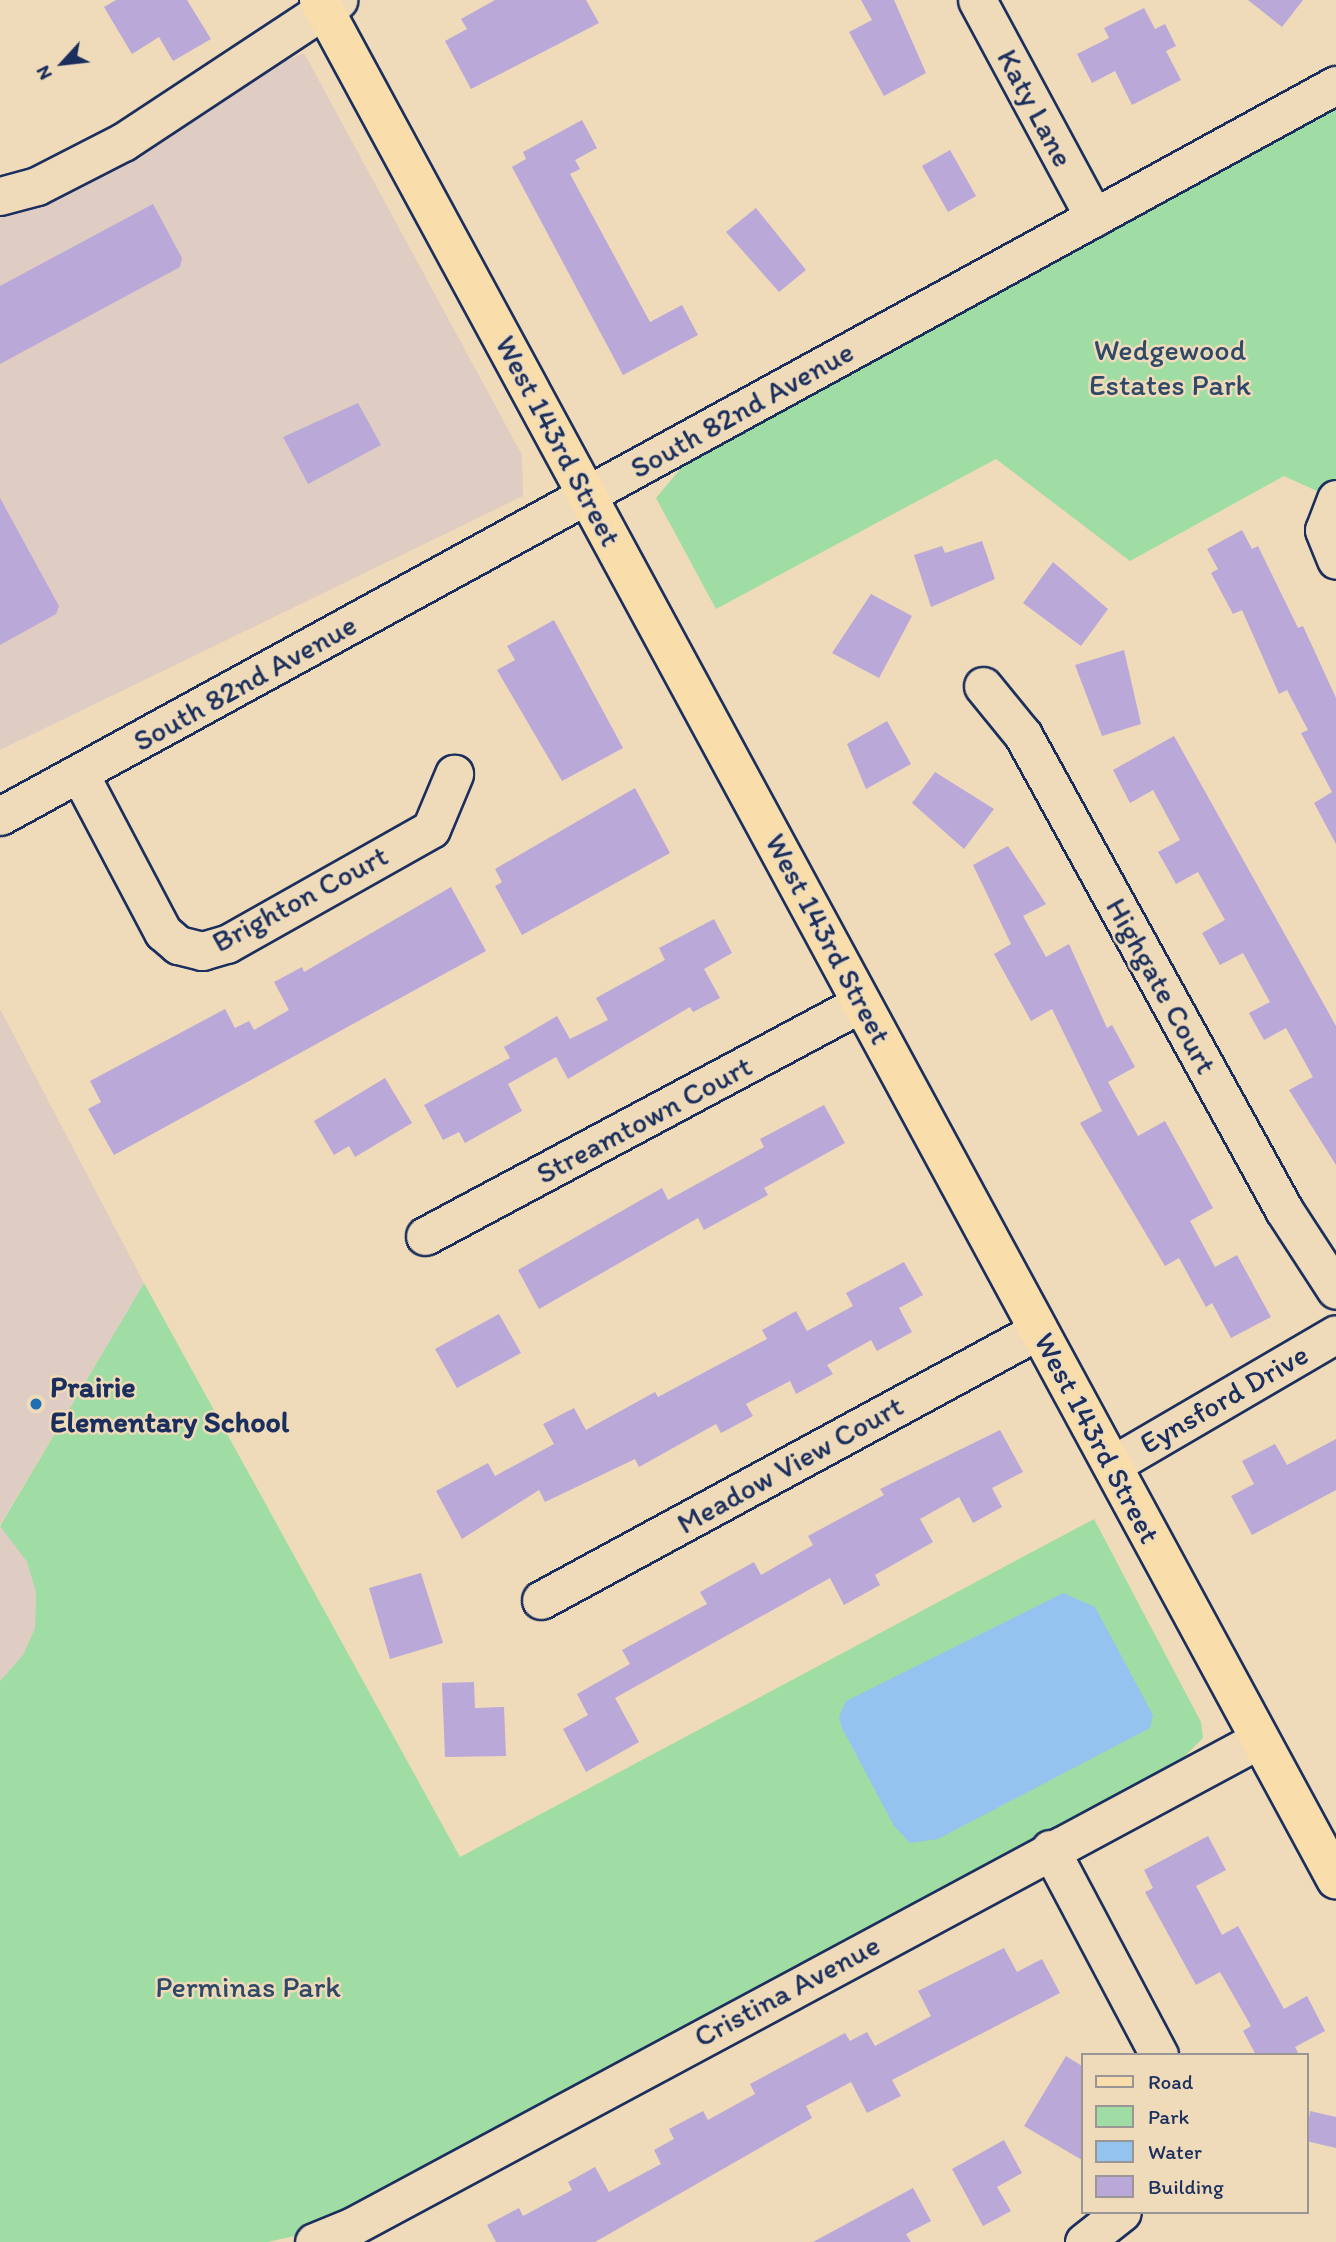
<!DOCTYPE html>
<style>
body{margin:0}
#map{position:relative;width:1336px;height:2242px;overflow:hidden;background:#efdbb9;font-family:Itim,sans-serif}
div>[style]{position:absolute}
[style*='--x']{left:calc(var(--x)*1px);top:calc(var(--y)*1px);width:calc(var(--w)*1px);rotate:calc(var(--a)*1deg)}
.built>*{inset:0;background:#dfccc2}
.green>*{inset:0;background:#a0dda4}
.water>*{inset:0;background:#94c3ef}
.building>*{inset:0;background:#baa8d8}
.roads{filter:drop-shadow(2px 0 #1b2f5e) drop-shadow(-2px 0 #1b2f5e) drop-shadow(0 2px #1b2f5e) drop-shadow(0 -2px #1b2f5e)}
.minor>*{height:37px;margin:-18.5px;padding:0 18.5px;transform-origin:18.5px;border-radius:18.5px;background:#efdbb9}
.major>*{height:38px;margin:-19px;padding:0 19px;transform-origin:19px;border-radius:19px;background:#f9deab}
.dots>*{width:19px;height:19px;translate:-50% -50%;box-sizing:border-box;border:4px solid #efdbb9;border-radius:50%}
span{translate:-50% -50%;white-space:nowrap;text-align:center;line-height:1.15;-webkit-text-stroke:5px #efdbb9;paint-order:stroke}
.street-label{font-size:30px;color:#1b2f5e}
.park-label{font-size:30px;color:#2f4968}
.poi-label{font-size:30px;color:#1b2f5e;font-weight:700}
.left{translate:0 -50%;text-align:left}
.legend{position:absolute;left:1081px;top:2053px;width:228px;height:161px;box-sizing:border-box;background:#efdbb9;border:2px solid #9a9695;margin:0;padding:9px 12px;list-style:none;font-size:21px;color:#1b2f5e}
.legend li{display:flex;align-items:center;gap:14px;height:35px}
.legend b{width:35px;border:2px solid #9a9695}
.north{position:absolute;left:28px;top:28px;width:70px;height:70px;-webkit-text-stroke:5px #efdbb9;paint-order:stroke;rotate:243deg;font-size:19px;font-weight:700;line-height:28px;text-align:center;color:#1b2f5e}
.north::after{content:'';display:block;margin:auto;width:24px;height:32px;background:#1b2f5e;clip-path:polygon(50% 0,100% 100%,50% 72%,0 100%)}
</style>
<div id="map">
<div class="built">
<i style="clip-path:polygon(304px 53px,522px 455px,523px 496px,0 750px,0 214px,255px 74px)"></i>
<i style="clip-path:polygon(0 1009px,144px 1283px,0 1525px,27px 1562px,36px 1591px,35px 1628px,23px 1655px,0 1681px)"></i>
</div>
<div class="green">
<i style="clip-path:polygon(1336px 108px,1336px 481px,1319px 492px,1284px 476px,1130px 561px,996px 459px,716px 609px,656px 498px,682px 467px)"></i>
<i style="clip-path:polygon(144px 1283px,460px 1857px,1094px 1519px,1201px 1722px,1203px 1738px,1180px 1761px,399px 2189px,303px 2234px,268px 2242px,0 2242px,0 1681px,23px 1655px,35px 1628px,36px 1592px,27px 1562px,0 1526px)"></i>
</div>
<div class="water">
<i style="clip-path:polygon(1063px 1593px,1095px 1607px,1153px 1715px,1150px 1728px,938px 1839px,910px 1843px,894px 1826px,842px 1728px,839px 1717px,846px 1701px)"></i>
</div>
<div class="building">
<i style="clip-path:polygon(116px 0,187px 0,211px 39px,173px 61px,159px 37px,132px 54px,104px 7px)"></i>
<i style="clip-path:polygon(495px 0,586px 0,599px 23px,471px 89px,445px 41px,467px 29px,461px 19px)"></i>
<i style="clip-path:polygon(861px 0,894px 0,926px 73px,884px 96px,849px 32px,872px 20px)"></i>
<i style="clip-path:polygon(1248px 0,1303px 0,1282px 27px)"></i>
<i style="clip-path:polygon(1144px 8px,1155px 29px,1165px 24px,1176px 46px,1166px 51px,1181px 80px,1132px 105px,1115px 71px,1092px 83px,1077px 54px,1109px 38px,1104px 28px)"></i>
<i style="clip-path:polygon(582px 120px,597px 148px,575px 160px,580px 169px,570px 174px,650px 322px,682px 305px,698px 335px,623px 375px,512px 167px,526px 159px,523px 152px)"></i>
<i style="clip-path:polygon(950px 150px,976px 196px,948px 212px,922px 166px)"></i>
<i style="clip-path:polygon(153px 204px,182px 258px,180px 267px,0 364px,0 286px)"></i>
<i style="clip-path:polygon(756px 208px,806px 270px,779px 292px,726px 232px)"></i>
<i style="clip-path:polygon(358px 403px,381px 445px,308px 484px,283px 437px)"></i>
<i style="clip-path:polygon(0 498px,59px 606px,56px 614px,0 645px)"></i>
<i style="clip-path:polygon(1242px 530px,1252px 549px,1258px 546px,1298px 628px,1303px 626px,1336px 698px,1336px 844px,1314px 803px,1332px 792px,1301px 733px,1308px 730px,1287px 690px,1279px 694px,1242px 610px,1233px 614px,1211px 573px,1218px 569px,1207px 549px)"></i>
<i style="clip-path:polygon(982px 541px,995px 579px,931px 607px,914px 555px,942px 546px,945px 553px)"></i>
<i style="clip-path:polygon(1053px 562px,1108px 609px,1081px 646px,1023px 603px)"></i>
<i style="clip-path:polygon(871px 594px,912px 616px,879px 678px,832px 653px)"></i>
<i style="clip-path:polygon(554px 620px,623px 748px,562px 781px,497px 670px,515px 660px,507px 646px)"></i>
<i style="clip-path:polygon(1124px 650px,1141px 724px,1102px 736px,1075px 665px)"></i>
<i style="clip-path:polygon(887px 721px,911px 764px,866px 789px,847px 744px)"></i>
<i style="clip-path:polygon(1174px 736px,1336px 1026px,1336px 1165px,1289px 1090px,1313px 1077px,1286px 1028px,1264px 1040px,1249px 1013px,1270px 1002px,1243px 953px,1220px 965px,1202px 933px,1225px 920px,1198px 872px,1176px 884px,1158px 852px,1180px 840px,1153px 790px,1130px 803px,1113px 770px)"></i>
<i style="clip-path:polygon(935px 772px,994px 809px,964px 849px,912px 803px)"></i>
<i style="clip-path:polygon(635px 788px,670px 853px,522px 935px,495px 886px,502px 882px,495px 869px)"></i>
<i style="clip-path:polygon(1008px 846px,1046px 904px,1023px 916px,1046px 957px,1069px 944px,1107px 1028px,1112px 1025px,1135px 1067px,1108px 1082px,1138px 1136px,1165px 1121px,1213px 1208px,1190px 1221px,1215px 1267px,1237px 1255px,1271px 1317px,1231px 1338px,1212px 1303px,1206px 1307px,1179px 1258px,1165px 1266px,1080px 1123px,1102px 1111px,1052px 1009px,1031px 1021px,994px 954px,1011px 944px,973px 865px)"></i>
<i style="clip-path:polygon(451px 887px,486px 951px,114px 1155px,88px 1109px,101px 1102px,90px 1081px,225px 1009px,235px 1028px,249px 1021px,254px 1030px,289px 1010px,274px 982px,302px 967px,304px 972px)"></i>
<i style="clip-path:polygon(714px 919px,732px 953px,704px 969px,720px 998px,693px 1012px,690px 1007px,568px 1079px,556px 1057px,508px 1084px,522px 1111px,465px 1143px,459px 1132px,443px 1140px,424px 1105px,510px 1058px,504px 1047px,557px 1016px,570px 1039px,608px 1020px,596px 998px,665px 960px,659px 948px)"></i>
<i style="clip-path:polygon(385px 1078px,412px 1123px,355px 1157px,349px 1146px,334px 1155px,314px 1121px)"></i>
<i style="clip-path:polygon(824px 1105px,845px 1143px,764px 1188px,768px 1195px,704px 1230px,698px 1218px,539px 1309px,518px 1270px,662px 1188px,668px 1200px,764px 1147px,760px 1139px)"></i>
<i style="clip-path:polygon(904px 1262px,923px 1295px,899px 1308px,912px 1332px,877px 1351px,871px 1340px,827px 1365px,833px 1374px,796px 1394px,790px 1381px,746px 1404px,753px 1416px,721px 1433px,716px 1424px,639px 1467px,635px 1459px,545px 1502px,539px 1490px,462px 1539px,436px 1491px,488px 1463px,495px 1476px,554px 1444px,543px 1424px,574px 1408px,586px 1430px,655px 1392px,658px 1397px,767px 1339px,762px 1330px,796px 1311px,807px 1331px,853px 1306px,846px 1293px)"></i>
<i style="clip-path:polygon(499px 1314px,521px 1353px,457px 1388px,435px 1349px)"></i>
<i style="clip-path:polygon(1000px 1430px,1023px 1472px,992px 1488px,1002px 1507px,973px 1523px,959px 1497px,920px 1519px,933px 1542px,875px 1575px,880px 1585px,844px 1605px,830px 1578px,615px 1698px,639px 1742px,586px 1772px,563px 1729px,588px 1715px,577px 1694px,630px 1664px,622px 1650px,707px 1604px,700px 1592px,754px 1562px,761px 1575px,813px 1545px,808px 1536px,884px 1495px,880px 1489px)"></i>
<i style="clip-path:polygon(1336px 1439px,1336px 1490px,1252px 1535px,1231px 1496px,1254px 1484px,1242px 1461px,1275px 1444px,1287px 1465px)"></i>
<i style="clip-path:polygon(421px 1573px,443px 1643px,390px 1659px,369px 1588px)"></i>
<i style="clip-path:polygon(474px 1682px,475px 1708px,504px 1707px,506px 1756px,445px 1757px,442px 1683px)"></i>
<i style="clip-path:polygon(1208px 1836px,1226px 1870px,1196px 1886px,1222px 1935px,1238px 1926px,1284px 2009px,1307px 1996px,1325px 2031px,1295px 2047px,1299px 2055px,1256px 2055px,1243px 2031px,1251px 2026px,1220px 1972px,1196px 1985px,1145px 1892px,1153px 1888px,1144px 1870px)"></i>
<i style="clip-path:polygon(1004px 1948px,1017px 1972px,1042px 1959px,1060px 1993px,892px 2080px,901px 2096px,867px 2113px,851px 2082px,806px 2106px,812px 2118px,595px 2242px,496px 2242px,487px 2225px,519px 2208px,523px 2216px,572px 2190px,568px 2182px,595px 2167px,609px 2192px,661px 2164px,654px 2150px,674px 2139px,669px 2129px,703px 2111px,708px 2120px,755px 2094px,750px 2084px,845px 2033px,850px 2041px,867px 2032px,875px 2046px,931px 2016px,918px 1991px)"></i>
<i style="clip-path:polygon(1066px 2056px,1082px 2066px,1082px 2160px,1024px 2126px)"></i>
<i style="clip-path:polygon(1310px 2111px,1336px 2117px,1336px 2148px,1306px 2141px)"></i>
<i style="clip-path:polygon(1004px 2140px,1022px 2173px,997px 2187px,1011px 2211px,983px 2226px,952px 2169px)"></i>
<i style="clip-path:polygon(913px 2188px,931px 2221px,906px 2234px,911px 2242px,813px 2242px)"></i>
</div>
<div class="roads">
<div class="minor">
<i style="--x:977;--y:0;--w:247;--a:61.7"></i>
<i style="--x:0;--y:196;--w:38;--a:-15"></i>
<i style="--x:37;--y:186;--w:97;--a:-27.1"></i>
<i style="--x:123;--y:142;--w:258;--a:-33.4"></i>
<i style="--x:1336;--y:499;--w:33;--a:111"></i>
<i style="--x:1324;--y:530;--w:32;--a:68"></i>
<i style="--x:983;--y:686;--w:63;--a:50.8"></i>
<i style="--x:1023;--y:735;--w:542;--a:61.21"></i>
<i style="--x:1284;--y:1210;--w:95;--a:57"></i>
<i style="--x:79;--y:773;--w:180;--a:62.2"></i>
<i style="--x:163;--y:932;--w:20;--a:41"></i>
<i style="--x:178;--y:945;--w:25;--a:14"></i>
<i style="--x:202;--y:951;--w:26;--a:-16"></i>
<i style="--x:227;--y:944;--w:234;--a:-29.4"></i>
<i style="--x:431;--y:829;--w:60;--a:-67.3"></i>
<i style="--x:0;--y:816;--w:1523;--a:-28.69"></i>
<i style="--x:425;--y:1236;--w:495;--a:-28.1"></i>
<i style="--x:1112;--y:1465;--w:259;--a:-30.3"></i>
<i style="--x:541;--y:1600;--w:566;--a:-28.47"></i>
<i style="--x:1050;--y:1849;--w:233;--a:62.1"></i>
<i style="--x:314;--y:2242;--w:42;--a:-22.3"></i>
<i style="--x:353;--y:2226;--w:1029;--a:-28.23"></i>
<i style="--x:1084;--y:2242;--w:48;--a:-38.3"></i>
</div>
<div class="major">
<i style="--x:319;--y:0;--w:2137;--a:61.58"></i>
</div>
</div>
<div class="dots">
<i style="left:36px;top:1404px;background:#1f6fb2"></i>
</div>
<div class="street-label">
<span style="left:1035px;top:108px;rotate:62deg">Katy Lane</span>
<span style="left:742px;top:410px;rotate:-29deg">South 82nd Avenue</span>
<span style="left:558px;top:441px;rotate:62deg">West 143rd Street</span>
<span style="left:245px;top:683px;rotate:-29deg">South 82nd Avenue</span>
<span style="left:300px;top:899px;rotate:-28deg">Brighton Court</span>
<span style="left:828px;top:939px;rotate:62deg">West 143rd Street</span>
<span style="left:1161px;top:986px;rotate:61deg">Highgate Court</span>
<span style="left:644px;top:1120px;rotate:-28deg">Streamtown Court</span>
<span style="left:1224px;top:1399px;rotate:-30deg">Eynsford Drive</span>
<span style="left:1097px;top:1438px;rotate:62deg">West 143rd Street</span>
<span style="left:790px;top:1465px;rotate:-29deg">Meadow View Court</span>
<span style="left:787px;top:1991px;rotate:-28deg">Cristina Avenue</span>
</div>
<div class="park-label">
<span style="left:1170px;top:367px">Wedgewood<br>Estates Park</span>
<span style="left:248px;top:1987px">Perminas Park</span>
</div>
<div class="poi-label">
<span class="left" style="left:50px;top:1404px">Prairie<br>Elementary School</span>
</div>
<ul class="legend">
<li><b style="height:9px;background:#f9deab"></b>Road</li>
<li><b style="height:19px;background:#a0dda4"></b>Park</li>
<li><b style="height:19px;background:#94c3ef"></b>Water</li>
<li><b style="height:19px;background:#baa8d8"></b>Building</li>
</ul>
<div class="north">N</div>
</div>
